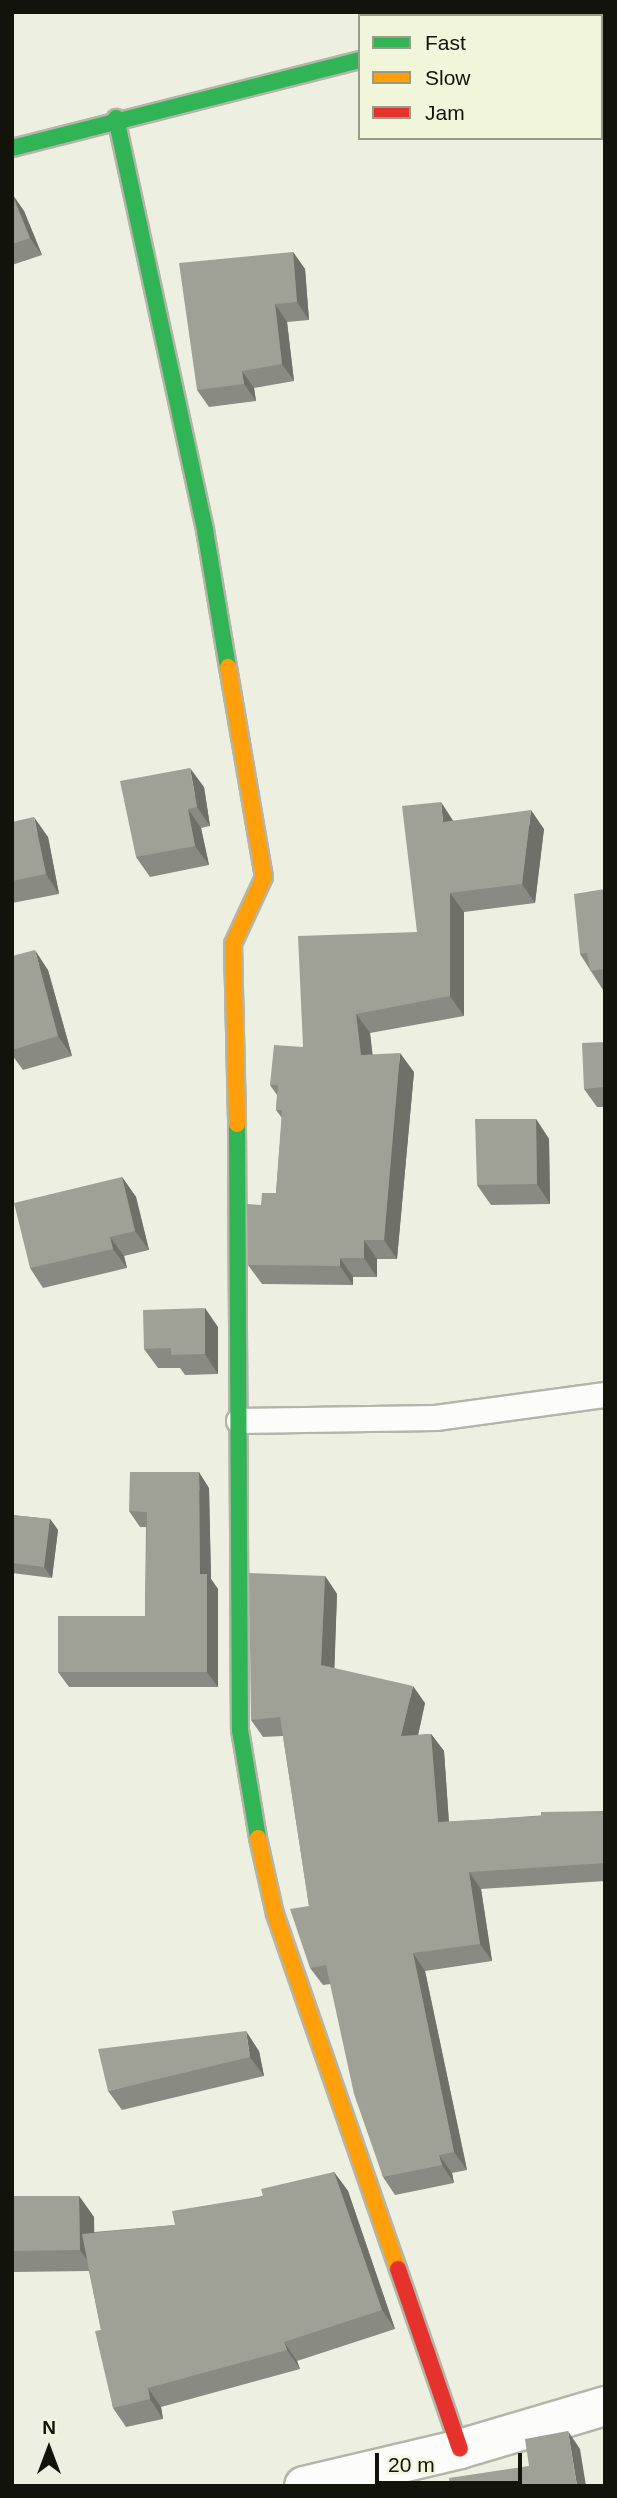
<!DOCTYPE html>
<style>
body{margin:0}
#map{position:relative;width:617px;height:2498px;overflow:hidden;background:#edf0e1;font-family:Helvetica,sans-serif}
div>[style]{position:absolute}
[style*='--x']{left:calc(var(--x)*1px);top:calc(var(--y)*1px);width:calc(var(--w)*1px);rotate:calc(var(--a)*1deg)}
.roads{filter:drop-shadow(2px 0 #b3b5a9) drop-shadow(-2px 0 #b3b5a9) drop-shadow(0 2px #b3b5a9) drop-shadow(0 -2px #b3b5a9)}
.lane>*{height:24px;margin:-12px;padding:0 12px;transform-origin:12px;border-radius:12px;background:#fcfdfa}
.street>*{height:38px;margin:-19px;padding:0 19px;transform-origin:19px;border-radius:19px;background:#fcfdfa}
.fast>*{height:16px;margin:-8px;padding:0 8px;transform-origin:8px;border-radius:8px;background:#30b455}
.slow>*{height:16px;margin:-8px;padding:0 8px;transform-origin:8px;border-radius:8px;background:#ff9f0a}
.jam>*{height:16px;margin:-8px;padding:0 8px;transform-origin:8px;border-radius:8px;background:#e5322d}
.wall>*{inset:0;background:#898a81}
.shaded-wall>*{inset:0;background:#6f7169}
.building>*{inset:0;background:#9fa196}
span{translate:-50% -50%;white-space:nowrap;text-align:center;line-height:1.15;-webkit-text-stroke:7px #f1f6db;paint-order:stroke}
.frame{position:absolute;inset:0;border:14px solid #12140b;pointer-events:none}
.legend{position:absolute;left:358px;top:14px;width:245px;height:126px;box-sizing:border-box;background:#f1f6db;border:2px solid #989c88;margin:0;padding:9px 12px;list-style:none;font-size:21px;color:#12140b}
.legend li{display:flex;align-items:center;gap:14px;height:35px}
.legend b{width:35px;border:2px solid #989c88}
.north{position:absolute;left:14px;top:2414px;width:70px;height:70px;-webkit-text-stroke:5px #f1f6db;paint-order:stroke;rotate:0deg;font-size:19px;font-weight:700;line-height:28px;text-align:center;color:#12140b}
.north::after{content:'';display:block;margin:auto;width:24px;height:32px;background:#12140b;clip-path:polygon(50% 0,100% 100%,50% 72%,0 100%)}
.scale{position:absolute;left:375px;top:2453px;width:147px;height:32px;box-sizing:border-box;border:4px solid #12140b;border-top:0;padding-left:9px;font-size:21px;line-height:24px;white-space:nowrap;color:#12140b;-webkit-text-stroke:5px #f1f6db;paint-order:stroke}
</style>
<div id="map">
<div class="roads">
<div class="lane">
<i style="--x:239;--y:1421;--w:197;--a:-0.9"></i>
<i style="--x:436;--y:1418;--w:171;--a:-7.8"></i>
</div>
<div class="street">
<i style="--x:304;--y:2486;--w:160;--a:-13.3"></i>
<i style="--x:460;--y:2449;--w:151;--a:-16.5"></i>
</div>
<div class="fast">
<i style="--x:116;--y:118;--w:422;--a:77.8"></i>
<i style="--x:205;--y:530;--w:139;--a:80.5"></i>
<i style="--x:12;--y:148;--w:359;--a:-14.2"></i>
<i style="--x:237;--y:1124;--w:606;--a:89.72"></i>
<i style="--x:240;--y:1730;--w:109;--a:80.5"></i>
</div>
<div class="slow">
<i style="--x:545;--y:16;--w:16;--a:-15"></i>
<i style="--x:228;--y:667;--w:213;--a:80.3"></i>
<i style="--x:264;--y:877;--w:74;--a:114.8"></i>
<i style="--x:233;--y:944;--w:180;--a:88.7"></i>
<i style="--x:258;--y:1838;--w:78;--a:77.4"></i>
<i style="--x:275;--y:1914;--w:376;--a:70.9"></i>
</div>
<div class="jam">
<i style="--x:398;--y:2269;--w:190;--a:71"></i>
</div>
</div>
<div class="wall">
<i style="clip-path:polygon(12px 195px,24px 211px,42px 255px,12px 265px)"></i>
<i style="clip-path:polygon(293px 252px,305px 269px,309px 320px,287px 322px,294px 381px,254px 388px,256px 401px,209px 407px,197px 390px)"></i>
<i style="clip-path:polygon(204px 787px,210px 826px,201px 828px,209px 865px,150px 877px,136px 857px)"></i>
<i style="clip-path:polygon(453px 821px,544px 829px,535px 903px,464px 912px,464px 1016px,370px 1033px,372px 1054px,414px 1072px,397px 1259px,377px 1259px,377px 1277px,353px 1277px,353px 1285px,262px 1284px,248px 1265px,261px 1205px,276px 1193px,282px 1118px,276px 1110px,277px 1095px,270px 1085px,303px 1047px,417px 932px)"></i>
<i style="clip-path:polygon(12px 822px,48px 837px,59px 894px,12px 903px)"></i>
<i style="clip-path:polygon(605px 889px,605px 990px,603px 990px,580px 954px)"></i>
<i style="clip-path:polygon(12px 956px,48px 970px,72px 1056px,23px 1070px,12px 1055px)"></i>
<i style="clip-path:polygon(605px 1042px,605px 1107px,597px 1107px,584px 1089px)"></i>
<i style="clip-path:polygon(536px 1119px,549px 1139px,550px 1204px,491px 1205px,477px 1185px)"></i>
<i style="clip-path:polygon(122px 1177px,136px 1197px,149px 1250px,124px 1256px,127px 1268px,43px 1288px,30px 1268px)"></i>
<i style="clip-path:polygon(218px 1327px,218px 1374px,185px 1375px,180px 1368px,158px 1368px,144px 1349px)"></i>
<i style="clip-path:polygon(209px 1488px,211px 1579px,218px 1589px,218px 1687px,69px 1687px,58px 1672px,145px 1616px,146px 1527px,140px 1527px,129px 1511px)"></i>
<i style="clip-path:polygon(12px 1515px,50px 1519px,58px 1530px,52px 1578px,12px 1573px)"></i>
<i style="clip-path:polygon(325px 1576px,337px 1594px,334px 1668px,425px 1703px,418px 1735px,431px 1734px,444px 1751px,449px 1822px,605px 1811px,605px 1881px,481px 1889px,492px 1961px,425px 1971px,467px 2170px,452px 2173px,454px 2183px,395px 2195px,383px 2177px,331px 1984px,323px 1985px,310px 1968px,309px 1906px,283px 1736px,263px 1737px,251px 1720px)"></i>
<i style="clip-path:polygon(259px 2051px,264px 2076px,122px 2110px,108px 2091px)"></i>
<i style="clip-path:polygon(334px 2172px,348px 2191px,395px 2329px,297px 2361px,300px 2369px,161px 2407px,163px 2419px,126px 2427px,113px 2408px,101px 2330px,89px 2271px,12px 2272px,12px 2196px,79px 2196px,94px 2217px,94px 2232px,175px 2225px)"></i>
</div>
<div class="shaded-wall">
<i style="clip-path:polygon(13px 195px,24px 211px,42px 255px,30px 238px)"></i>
<i style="clip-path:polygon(293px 252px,305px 269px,309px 320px,297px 302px)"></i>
<i style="clip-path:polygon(275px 304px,287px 322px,294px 381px,282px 364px)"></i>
<i style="clip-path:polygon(242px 371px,254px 388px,256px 401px,244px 384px)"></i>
<i style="clip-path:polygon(190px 768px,204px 787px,210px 826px,197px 807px)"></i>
<i style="clip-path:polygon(441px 802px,454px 822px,443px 822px)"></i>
<i style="clip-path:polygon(188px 809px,201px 828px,209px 865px,195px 846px)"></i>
<i style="clip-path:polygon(531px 810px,544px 829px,535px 903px,522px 884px)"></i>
<i style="clip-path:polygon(34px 817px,48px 837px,59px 894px,46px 874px)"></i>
<i style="clip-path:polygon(450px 893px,464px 912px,464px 1016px,450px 996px)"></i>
<i style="clip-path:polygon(35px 950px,48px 970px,72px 1056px,58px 1036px)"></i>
<i style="clip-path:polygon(356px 1014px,370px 1033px,375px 1074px,361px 1055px)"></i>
<i style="clip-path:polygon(400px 1053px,414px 1072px,397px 1259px,384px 1240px)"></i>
<i style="clip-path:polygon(536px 1119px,549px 1139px,550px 1204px,537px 1184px)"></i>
<i style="clip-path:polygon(122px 1177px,136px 1197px,149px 1250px,135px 1231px)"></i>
<i style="clip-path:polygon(110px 1237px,124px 1256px,127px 1268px,113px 1249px)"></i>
<i style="clip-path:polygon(364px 1240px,377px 1259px,377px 1277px,364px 1258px)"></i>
<i style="clip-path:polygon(340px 1258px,353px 1277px,353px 1285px,340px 1266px)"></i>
<i style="clip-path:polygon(205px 1308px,218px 1327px,218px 1374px,205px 1354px)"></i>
<i style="clip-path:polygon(199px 1472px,209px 1488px,211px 1579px,218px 1589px,218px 1687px,207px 1672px,200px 1574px)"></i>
<i style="clip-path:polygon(50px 1519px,58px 1530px,52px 1578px,44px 1567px)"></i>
<i style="clip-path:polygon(325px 1576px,337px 1594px,334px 1682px,321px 1665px)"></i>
<i style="clip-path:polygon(413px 1686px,425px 1703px,414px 1754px,401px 1736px)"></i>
<i style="clip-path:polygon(431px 1734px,444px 1751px,450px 1840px,438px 1822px)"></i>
<i style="clip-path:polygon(469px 1872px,481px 1889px,492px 1961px,480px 1944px)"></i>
<i style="clip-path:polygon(413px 1953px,425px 1971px,467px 2170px,454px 2152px)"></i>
<i style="clip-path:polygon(246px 2031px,259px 2051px,264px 2076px,250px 2057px)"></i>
<i style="clip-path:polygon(439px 2155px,452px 2173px,454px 2183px,442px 2165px)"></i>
<i style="clip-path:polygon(334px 2172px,348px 2191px,395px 2329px,382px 2310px)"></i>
<i style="clip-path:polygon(79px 2196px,94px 2217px,95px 2271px,80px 2250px)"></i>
<i style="clip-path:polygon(284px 2342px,297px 2361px,300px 2369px,287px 2350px)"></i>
<i style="clip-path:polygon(148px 2388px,161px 2407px,163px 2419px,150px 2399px)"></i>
<i style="clip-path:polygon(568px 2431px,580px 2449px,586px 2486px,577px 2486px)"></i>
</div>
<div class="building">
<i style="clip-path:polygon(12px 195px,30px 238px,12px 244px)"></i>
<i style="clip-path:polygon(293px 252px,297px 302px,275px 304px,282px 364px,242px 371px,244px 384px,197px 390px,179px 263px)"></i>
<i style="clip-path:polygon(190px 768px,197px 807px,188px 809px,195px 846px,136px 857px,120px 781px)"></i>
<i style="clip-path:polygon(441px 802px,443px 822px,531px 810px,522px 884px,450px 893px,450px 996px,356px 1014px,361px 1055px,400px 1053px,384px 1240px,364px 1240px,364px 1258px,340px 1258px,340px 1266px,248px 1265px,247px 1204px,261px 1205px,262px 1193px,276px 1193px,282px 1110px,276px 1110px,278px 1085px,270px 1085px,274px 1045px,303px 1047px,298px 936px,417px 932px,402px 806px)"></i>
<i style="clip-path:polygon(34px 817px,46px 874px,12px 881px,12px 822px)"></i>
<i style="clip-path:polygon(605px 889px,605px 969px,590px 971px,587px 953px,580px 954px,574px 894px)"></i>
<i style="clip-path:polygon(35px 950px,58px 1036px,12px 1050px,12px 956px)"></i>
<i style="clip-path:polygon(605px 1042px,605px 1087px,584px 1089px,582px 1043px)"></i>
<i style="clip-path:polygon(475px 1119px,536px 1119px,537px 1184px,477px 1185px)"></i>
<i style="clip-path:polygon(122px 1177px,135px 1231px,110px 1237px,113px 1249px,30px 1268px,14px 1203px)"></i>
<i style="clip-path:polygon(205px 1308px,205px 1354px,171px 1355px,171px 1348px,144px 1349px,143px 1310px)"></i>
<i style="clip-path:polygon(130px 1472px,199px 1472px,200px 1574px,207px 1574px,207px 1672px,58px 1672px,58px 1616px,145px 1616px,147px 1512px,129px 1511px)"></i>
<i style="clip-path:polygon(12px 1515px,50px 1519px,44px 1567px,12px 1563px)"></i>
<i style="clip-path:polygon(249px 1573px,325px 1576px,321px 1665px,413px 1686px,401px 1736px,431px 1734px,438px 1822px,541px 1816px,541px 1812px,605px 1811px,605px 1863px,469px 1872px,480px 1944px,413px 1953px,454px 2152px,439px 2155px,442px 2165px,383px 2177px,354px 2094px,326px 1965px,310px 1968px,290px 1909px,309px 1906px,280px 1717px,251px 1720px)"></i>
<i style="clip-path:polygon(246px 2031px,250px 2057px,108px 2091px,98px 2049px)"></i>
<i style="clip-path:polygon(334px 2172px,382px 2310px,284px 2342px,287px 2350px,148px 2388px,150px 2399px,113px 2408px,95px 2331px,101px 2330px,82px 2234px,175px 2225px,172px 2211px,263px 2196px,261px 2189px)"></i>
<i style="clip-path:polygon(12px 2196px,79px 2196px,80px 2250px,12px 2251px)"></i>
<i style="clip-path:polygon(568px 2431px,577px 2486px,450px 2486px,449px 2478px,529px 2466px,525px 2439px)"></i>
</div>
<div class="frame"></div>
<ul class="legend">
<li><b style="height:9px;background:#30b455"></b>Fast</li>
<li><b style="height:9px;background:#ff9f0a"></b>Slow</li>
<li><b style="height:9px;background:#e5322d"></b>Jam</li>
</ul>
<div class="north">N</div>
<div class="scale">20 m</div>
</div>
